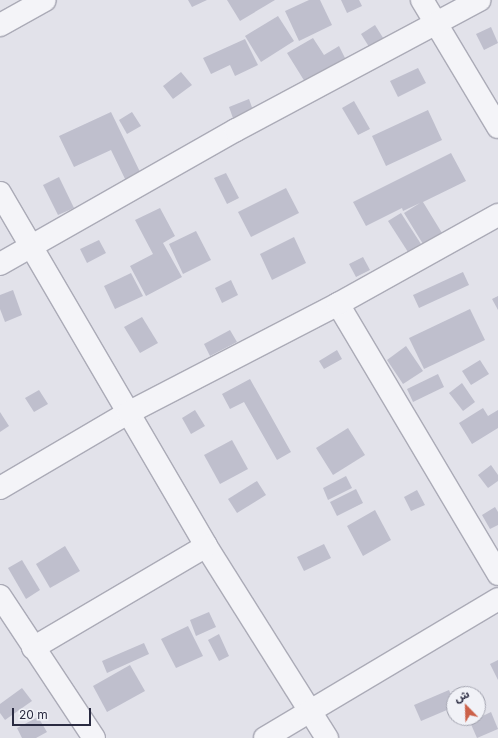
<!DOCTYPE html>
<meta charset="utf-8">
<style>
body{margin:0}
#map{position:relative;width:498px;height:738px;overflow:hidden;background:#e2e2ea;font-family:Inter,"Noto Sans Arabic",sans-serif}
div>[style]{position:absolute}
[style*='--x']{left:calc(var(--x)*1px);top:calc(var(--y)*1px);width:calc(var(--w)*1px);rotate:calc(var(--a)*1deg)}
.building>*{inset:0;background:#bfbfcd}
.roads{filter:drop-shadow(1px 0 #ababb7) drop-shadow(-1px 0 #ababb7) drop-shadow(0 1px #ababb7) drop-shadow(0 -1px #ababb7)}
.minor>*{height:22px;margin:-11px;padding:0 11px;transform-origin:11px;border-radius:11px;background:#f4f4f8}
span{translate:-50% -50%;white-space:nowrap;text-align:center;line-height:1.15;-webkit-text-stroke:3px #f1f2f7;paint-order:stroke}
.north{position:absolute;left:446px;top:686px;width:40px;height:40px;box-sizing:border-box;background:#f1f2f7;border:1px solid #a1a2ae;border-radius:50%;rotate:337deg;font-size:11px;font-weight:700;line-height:16px;text-align:center;color:#2a2b41}
.north::after{content:'';display:block;margin:auto;width:14px;height:18px;background:#cc6149;clip-path:polygon(50% 0,100% 100%,50% 72%,0 100%)}
.scale{position:absolute;left:12px;top:708px;width:79px;height:18px;box-sizing:border-box;border:2px solid #2a2b41;border-top:0;padding-left:5px;font-size:12px;line-height:14px;white-space:nowrap;color:#2a2b41;-webkit-text-stroke:3px #f1f2f7;paint-order:stroke}
</style>
<div id="map">
<div class="building">
<i style="clip-path:polygon(188px 0,207px 0,192px 7px)"></i>
<i style="clip-path:polygon(227px 0,275px 0,240px 21px)"></i>
<i style="clip-path:polygon(309px 0,320px 0,332px 25px,299px 41px,285px 11px)"></i>
<i style="clip-path:polygon(341px 0,359px 0,362px 6px,347px 13px)"></i>
<i style="clip-path:polygon(278px 16px,294px 41px,261px 62px,245px 36px)"></i>
<i style="clip-path:polygon(375px 25px,385px 41px,371px 50px,361px 34px)"></i>
<i style="clip-path:polygon(491px 27px,498px 43px,484px 50px,476px 34px)"></i>
<i style="clip-path:polygon(313px 38px,324px 55px,339px 46px,345px 58px,305px 82px,287px 53px)"></i>
<i style="clip-path:polygon(245px 39px,258px 65px,235px 76px,230px 65px,211px 74px,203px 58px)"></i>
<i style="clip-path:polygon(418px 68px,426px 83px,398px 97px,390px 81px)"></i>
<i style="clip-path:polygon(181px 72px,192px 85px,173px 99px,163px 86px)"></i>
<i style="clip-path:polygon(249px 99px,254px 113px,234px 121px,229px 107px)"></i>
<i style="clip-path:polygon(354px 101px,370px 129px,358px 135px,342px 108px)"></i>
<i style="clip-path:polygon(428px 110px,442px 140px,386px 166px,372px 136px)"></i>
<i style="clip-path:polygon(111px 112px,142px 176px,127px 183px,111px 150px,74px 167px,59px 136px)"></i>
<i style="clip-path:polygon(132px 112px,141px 126px,127px 134px,119px 120px)"></i>
<i style="clip-path:polygon(451px 153px,466px 181px,423px 202px,442px 233px,423px 244px,404px 213px,420px 203px,403px 211px,402px 208px,366px 226px,353px 202px)"></i>
<i style="clip-path:polygon(226px 173px,239px 198px,227px 204px,214px 178px)"></i>
<i style="clip-path:polygon(59px 177px,74px 208px,58px 215px,43px 185px)"></i>
<i style="clip-path:polygon(286px 188px,299px 213px,251px 237px,238px 212px)"></i>
<i style="clip-path:polygon(160px 208px,175px 236px,163px 243px,182px 277px,146px 296px,130px 266px,153px 254px,135px 220px)"></i>
<i style="clip-path:polygon(401px 213px,421px 244px,408px 252px,388px 221px)"></i>
<i style="clip-path:polygon(196px 231px,211px 260px,183px 274px,169px 244px)"></i>
<i style="clip-path:polygon(294px 237px,306px 263px,272px 280px,260px 254px)"></i>
<i style="clip-path:polygon(99px 240px,106px 253px,87px 263px,80px 249px)"></i>
<i style="clip-path:polygon(363px 257px,370px 270px,356px 277px,349px 264px)"></i>
<i style="clip-path:polygon(463px 272px,469px 285px,419px 308px,413px 295px)"></i>
<i style="clip-path:polygon(131px 273px,143px 296px,115px 309px,104px 286px)"></i>
<i style="clip-path:polygon(231px 280px,238px 295px,222px 303px,215px 288px)"></i>
<i style="clip-path:polygon(13px 290px,22px 315px,5px 322px,0 309px,0 295px)"></i>
<i style="clip-path:polygon(498px 296px,498px 310px,492px 299px)"></i>
<i style="clip-path:polygon(470px 309px,485px 340px,424px 369px,409px 338px)"></i>
<i style="clip-path:polygon(142px 317px,158px 343px,140px 353px,124px 327px)"></i>
<i style="clip-path:polygon(230px 330px,237px 342px,210px 356px,204px 344px)"></i>
<i style="clip-path:polygon(406px 346px,423px 371px,403px 384px,387px 360px)"></i>
<i style="clip-path:polygon(337px 350px,342px 359px,324px 369px,319px 361px)"></i>
<i style="clip-path:polygon(480px 360px,489px 374px,471px 385px,462px 371px)"></i>
<i style="clip-path:polygon(438px 374px,444px 387px,413px 402px,407px 389px)"></i>
<i style="clip-path:polygon(250px 379px,291px 452px,277px 460px,244px 402px,230px 409px,222px 394px)"></i>
<i style="clip-path:polygon(462px 383px,475px 402px,463px 411px,449px 393px)"></i>
<i style="clip-path:polygon(39px 390px,48px 404px,34px 412px,25px 398px)"></i>
<i style="clip-path:polygon(483px 408px,488px 416px,498px 410px,498px 428px,472px 444px,459px 423px)"></i>
<i style="clip-path:polygon(195px 410px,205px 426px,191px 434px,182px 418px)"></i>
<i style="clip-path:polygon(0 412px,9px 426px,0 432px)"></i>
<i style="clip-path:polygon(348px 428px,365px 455px,333px 475px,316px 448px)"></i>
<i style="clip-path:polygon(232px 440px,248px 469px,220px 484px,204px 455px)"></i>
<i style="clip-path:polygon(491px 465px,498px 475px,498px 481px,488px 488px,478px 475px)"></i>
<i style="clip-path:polygon(346px 476px,352px 488px,328px 500px,323px 488px)"></i>
<i style="clip-path:polygon(257px 481px,266px 495px,237px 513px,228px 499px)"></i>
<i style="clip-path:polygon(356px 489px,363px 503px,337px 516px,330px 502px)"></i>
<i style="clip-path:polygon(417px 490px,425px 505px,411px 511px,404px 497px)"></i>
<i style="clip-path:polygon(495px 507px,498px 512px,498px 525px,490px 529px,482px 515px)"></i>
<i style="clip-path:polygon(375px 510px,391px 540px,363px 556px,347px 526px)"></i>
<i style="clip-path:polygon(324px 544px,331px 558px,304px 571px,297px 557px)"></i>
<i style="clip-path:polygon(65px 546px,80px 571px,50px 588px,36px 564px)"></i>
<i style="clip-path:polygon(22px 560px,40px 590px,26px 599px,8px 568px)"></i>
<i style="clip-path:polygon(209px 612px,216px 627px,196px 636px,190px 620px)"></i>
<i style="clip-path:polygon(188px 626px,203px 656px,176px 668px,161px 639px)"></i>
<i style="clip-path:polygon(219px 634px,229px 656px,219px 661px,208px 640px)"></i>
<i style="clip-path:polygon(144px 643px,149px 654px,107px 673px,102px 661px)"></i>
<i style="clip-path:polygon(498px 660px,498px 680px,490px 664px)"></i>
<i style="clip-path:polygon(130px 665px,145px 691px,107px 712px,93px 686px)"></i>
<i style="clip-path:polygon(22px 688px,32px 701px,5px 720px,0 713px,0 704px)"></i>
<i style="clip-path:polygon(449px 690px,454px 702px,454px 707px,421px 721px,414px 705px)"></i>
<i style="clip-path:polygon(491px 712px,498px 729px,477px 738px,470px 722px)"></i>
<i style="clip-path:polygon(38px 717px,47px 732px,36px 738px,22px 738px,17px 728px)"></i>
</div>
<div class="roads">
<div class="minor">
<i style="--x:422;--y:0;--w:148;--a:59.1"></i>
<i style="--x:0;--y:25;--w:51;--a:-29.1"></i>
<i style="--x:0;--y:193;--w:409;--a:59.7"></i>
<i style="--x:206;--y:546;--w:227;--a:57.8"></i>
<i style="--x:0;--y:264;--w:271;--a:-29.6"></i>
<i style="--x:236;--y:130;--w:276;--a:-28.1"></i>
<i style="--x:338;--y:304;--w:314;--a:59.3"></i>
<i style="--x:0;--y:488;--w:148;--a:-30.4"></i>
<i style="--x:128;--y:413;--w:237;--a:-27.4"></i>
<i style="--x:338;--y:304;--w:183;--a:-29.1"></i>
<i style="--x:0;--y:596;--w:170;--a:56.5"></i>
<i style="--x:33;--y:648;--w:201;--a:-30.5"></i>
<i style="--x:265;--y:738;--w:271;--a:-30.8"></i>
</div>
</div>
<div class="north">ش</div>
<div class="scale">20 m</div>
</div>
